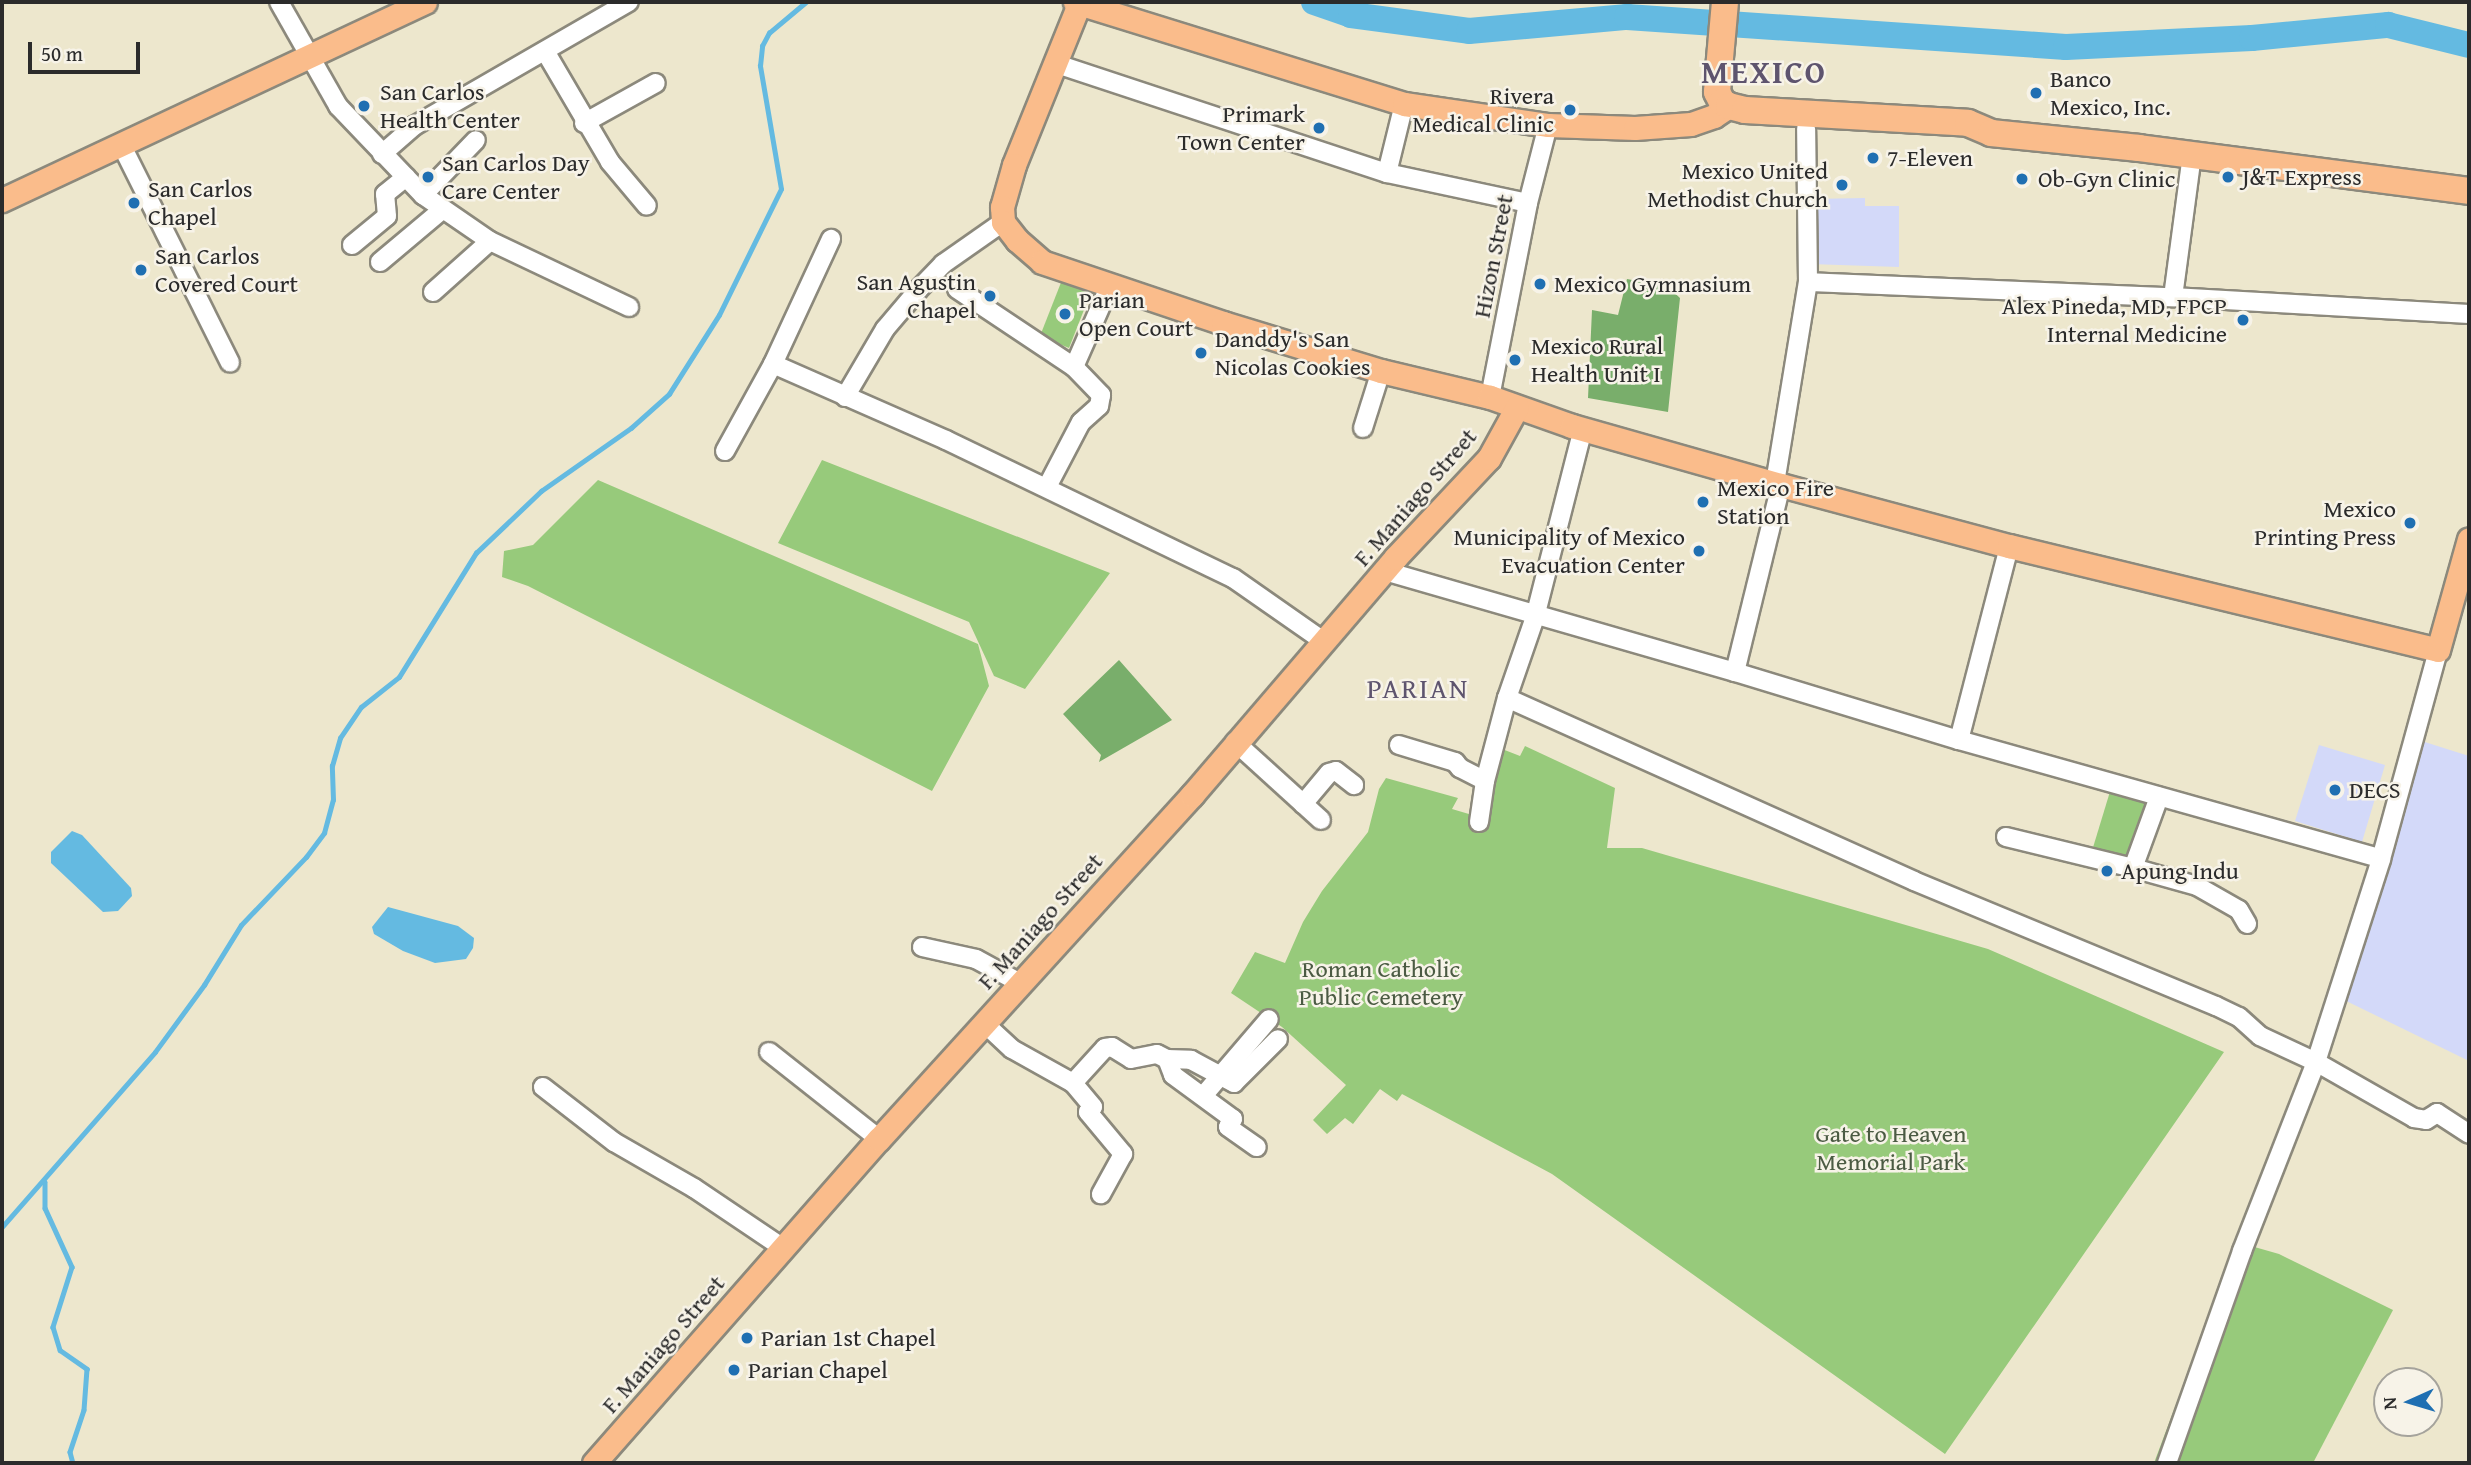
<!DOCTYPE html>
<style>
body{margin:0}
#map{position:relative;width:2471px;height:1465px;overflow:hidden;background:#ede7cd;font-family:"Gentium Book Plus",serif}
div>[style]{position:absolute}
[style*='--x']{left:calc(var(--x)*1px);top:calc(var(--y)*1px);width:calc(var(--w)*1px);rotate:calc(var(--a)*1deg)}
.built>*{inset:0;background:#d3d9f9}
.green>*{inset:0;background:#97ca7b}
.forest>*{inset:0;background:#79ae6b}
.water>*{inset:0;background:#64bae1}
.stream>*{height:4.5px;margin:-2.25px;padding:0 2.25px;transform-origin:2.25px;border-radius:2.25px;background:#64bae1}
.river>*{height:26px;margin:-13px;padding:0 13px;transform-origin:13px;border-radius:13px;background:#64bae1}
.roads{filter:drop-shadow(2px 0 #8c897c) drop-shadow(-2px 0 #8c897c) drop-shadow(0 2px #8c897c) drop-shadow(0 -2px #8c897c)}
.minor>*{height:18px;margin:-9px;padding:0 9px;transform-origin:9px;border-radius:9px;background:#fff}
.major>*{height:23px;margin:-11.5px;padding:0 11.5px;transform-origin:11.5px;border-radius:11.5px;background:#fabc8b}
.highway>*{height:26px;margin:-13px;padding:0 13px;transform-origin:13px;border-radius:13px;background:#fabc8b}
.dots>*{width:19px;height:19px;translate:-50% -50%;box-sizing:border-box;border:4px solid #f7f3e8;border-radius:50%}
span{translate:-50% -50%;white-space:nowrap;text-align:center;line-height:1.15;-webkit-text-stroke:5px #f7f3e8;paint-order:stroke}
.poi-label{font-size:24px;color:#2b2b2b}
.left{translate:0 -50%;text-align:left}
.right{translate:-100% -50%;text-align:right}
.street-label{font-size:24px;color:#2b2b2b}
.park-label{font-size:24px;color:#4b5b43}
.quarter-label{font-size:28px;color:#5e546e;letter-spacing:2px}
.district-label{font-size:32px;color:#5e546e;font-weight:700;letter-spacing:2px}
.frame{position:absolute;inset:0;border:4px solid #2b2b2b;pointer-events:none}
.north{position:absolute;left:2373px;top:1367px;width:70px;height:70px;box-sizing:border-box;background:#f7f3e8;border:2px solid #a5a39c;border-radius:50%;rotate:266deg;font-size:19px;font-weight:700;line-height:28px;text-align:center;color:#2b2b2b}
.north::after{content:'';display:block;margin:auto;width:24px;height:32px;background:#1f6fb2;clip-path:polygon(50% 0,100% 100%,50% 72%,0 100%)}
.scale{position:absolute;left:28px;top:42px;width:112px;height:32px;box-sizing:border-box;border:4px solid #2b2b2b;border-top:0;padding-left:9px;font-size:21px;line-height:24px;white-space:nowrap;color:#2b2b2b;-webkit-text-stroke:5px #f7f3e8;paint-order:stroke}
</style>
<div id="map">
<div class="built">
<i style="clip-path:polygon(1865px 198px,1865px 206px,1899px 206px,1899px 267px,1810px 264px,1810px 199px)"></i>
<i style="clip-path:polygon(2409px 737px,2469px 756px,2469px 1061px,2334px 995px)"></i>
<i style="clip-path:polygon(2319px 745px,2385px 765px,2362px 842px,2295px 821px)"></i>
</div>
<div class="green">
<i style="clip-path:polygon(1062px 280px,1091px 292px,1069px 348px,1040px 336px)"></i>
<i style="clip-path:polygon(822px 460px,1110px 573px,1025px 689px,994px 676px,969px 622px,778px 543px)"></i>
<i style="clip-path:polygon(598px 480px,978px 644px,989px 686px,932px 791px,528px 586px,502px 577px,504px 551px,533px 545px)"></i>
<i style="clip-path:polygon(1525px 746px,1615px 788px,1607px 848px,1642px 848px,1988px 949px,2224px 1052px,1945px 1454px,1552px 1174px,1402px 1094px,1397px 1101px,1380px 1089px,1353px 1124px,1345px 1118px,1327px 1134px,1313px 1120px,1346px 1085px,1282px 1027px,1231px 993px,1255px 952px,1285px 963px,1303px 922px,1322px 891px,1368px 832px,1379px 789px,1386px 778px,1458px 798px,1452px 809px,1479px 817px,1497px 747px,1520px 756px)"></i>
<i style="clip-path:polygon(2112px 785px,2148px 796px,2126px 866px,2091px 854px)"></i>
<i style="clip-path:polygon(2237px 1242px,2279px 1254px,2393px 1310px,2313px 1463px,2154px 1463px)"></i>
</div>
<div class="forest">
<i style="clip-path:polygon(1627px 279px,1668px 287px,1680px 298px,1668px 412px,1588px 398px,1592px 310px,1618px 315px)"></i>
<i style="clip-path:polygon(1119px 660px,1172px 720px,1099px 762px,1101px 755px,1063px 714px)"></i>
</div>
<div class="water">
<i style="clip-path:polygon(72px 831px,82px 835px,131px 888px,132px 896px,118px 911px,103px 912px,51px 863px,51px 852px)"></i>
<i style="clip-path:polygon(388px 907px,458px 926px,474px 938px,473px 948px,466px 959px,435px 963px,403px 951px,374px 934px,372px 927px)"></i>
</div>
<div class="stream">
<i style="--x:45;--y:1182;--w:26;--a:90"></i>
<i style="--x:45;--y:1208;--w:65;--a:65.4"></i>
<i style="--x:72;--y:1267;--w:63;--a:107.6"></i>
<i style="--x:53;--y:1327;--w:24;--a:73"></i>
<i style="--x:60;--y:1350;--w:33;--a:35"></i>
<i style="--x:87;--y:1369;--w:41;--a:94.2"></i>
<i style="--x:84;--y:1410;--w:44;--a:108.4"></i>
<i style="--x:70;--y:1452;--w:11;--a:75"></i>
<i style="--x:2;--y:1227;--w:232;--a:-48.8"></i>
<i style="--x:155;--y:1052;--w:83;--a:-53.8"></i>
<i style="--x:204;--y:985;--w:70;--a:-58.3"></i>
<i style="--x:241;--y:925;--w:94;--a:-46.3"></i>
<i style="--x:306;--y:857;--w:30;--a:-53"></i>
<i style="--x:324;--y:833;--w:34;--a:-75"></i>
<i style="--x:333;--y:800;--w:34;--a:-92"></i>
<i style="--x:332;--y:766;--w:29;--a:-74"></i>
<i style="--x:340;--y:738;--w:37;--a:-56"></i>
<i style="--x:361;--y:707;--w:48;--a:-38.3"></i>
<i style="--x:399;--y:677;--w:146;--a:-58.2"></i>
<i style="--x:476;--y:553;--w:90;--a:-43.6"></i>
<i style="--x:541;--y:491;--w:110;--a:-35"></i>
<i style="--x:631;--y:428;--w:51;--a:-41.8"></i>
<i style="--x:669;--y:394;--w:93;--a:-57.7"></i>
<i style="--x:719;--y:315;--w:140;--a:-63.8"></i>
<i style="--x:781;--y:189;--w:125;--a:-99.7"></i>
<i style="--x:760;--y:66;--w:20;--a:-84"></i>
<i style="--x:762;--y:46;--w:15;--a:-62"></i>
<i style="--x:769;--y:33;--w:48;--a:-40"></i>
</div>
<div class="river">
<i style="--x:1314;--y:2;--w:39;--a:19"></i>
<i style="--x:1351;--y:15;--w:119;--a:7.7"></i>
<i style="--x:1469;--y:31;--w:159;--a:-5.1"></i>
<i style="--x:1627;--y:17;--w:440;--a:3.9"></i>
<i style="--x:2066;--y:47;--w:186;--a:-2.8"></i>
<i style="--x:2252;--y:38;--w:137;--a:-5.5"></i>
<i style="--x:2388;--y:25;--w:83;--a:13.9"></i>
</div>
<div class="roads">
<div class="minor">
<i style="--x:279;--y:2;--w:120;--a:60.4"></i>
<i style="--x:338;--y:106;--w:123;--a:46.3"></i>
<i style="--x:423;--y:195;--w:81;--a:34.5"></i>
<i style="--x:490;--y:241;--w:154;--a:25.4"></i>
<i style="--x:545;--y:51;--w:129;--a:59.6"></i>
<i style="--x:610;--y:162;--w:57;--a:49.9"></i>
<i style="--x:1054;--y:63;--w:351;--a:18.3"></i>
<i style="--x:1387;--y:173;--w:144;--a:12"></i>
<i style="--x:584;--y:123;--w:82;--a:-29.1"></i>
<i style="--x:122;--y:146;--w:242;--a:63.5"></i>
<i style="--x:382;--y:154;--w:43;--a:-41.2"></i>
<i style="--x:414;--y:126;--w:248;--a:-30"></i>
<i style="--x:1387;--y:173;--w:71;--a:-76.2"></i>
<i style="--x:423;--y:195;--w:76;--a:-46.1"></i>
<i style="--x:352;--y:245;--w:45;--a:-39.6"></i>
<i style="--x:387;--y:216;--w:22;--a:-95"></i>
<i style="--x:385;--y:194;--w:27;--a:-39"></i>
<i style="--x:380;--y:262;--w:81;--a:-40"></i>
<i style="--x:1808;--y:282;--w:365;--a:2.4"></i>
<i style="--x:2173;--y:297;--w:296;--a:3.3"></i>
<i style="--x:957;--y:289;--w:141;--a:33.7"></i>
<i style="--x:1074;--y:367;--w:39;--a:46"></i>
<i style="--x:1101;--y:395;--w:11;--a:100"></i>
<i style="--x:1099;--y:406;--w:24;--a:138"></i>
<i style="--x:1081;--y:422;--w:73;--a:117.6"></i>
<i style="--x:433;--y:292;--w:76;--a:-41.8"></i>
<i style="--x:2173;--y:297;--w:143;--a:-82.4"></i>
<i style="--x:773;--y:364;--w:189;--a:23.7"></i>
<i style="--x:946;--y:440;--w:318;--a:25.7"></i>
<i style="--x:1233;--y:578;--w:108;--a:34.9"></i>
<i style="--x:1074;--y:367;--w:90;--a:-66.3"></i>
<i style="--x:845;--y:397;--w:79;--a:-59.5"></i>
<i style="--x:885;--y:329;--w:52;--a:-49.6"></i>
<i style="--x:919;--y:289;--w:35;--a:-46"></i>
<i style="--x:943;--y:264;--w:73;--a:-35"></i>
<i style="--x:1490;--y:397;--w:198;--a:-78.9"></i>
<i style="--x:1528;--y:203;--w:81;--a:-75.6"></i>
<i style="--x:1363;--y:428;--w:60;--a:-72.5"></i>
<i style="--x:725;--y:451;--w:99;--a:-61.1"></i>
<i style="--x:773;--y:364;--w:138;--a:-65.1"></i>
<i style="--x:1775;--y:483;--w:204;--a:-80.7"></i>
<i style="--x:1808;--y:282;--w:153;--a:-90.7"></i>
<i style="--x:1385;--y:571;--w:364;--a:16.1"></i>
<i style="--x:1735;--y:672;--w:234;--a:16.9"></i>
<i style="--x:1959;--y:740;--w:438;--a:15.7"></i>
<i style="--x:1735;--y:672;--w:193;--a:-76.2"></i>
<i style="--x:1507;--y:698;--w:446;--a:24.2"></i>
<i style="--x:1914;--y:881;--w:327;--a:22.5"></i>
<i style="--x:2216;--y:1006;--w:25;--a:26"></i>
<i style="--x:2239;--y:1017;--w:28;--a:42"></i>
<i style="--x:2260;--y:1036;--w:62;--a:24.9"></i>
<i style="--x:2316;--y:1062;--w:113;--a:29.7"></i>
<i style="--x:2414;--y:1118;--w:12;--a:9"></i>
<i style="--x:2426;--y:1120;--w:13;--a:-32"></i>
<i style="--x:2437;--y:1113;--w:38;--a:33"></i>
<i style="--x:1959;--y:740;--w:200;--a:-75.5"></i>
<i style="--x:1235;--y:742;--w:116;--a:42.2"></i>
<i style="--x:1399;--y:745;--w:59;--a:16.9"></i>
<i style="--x:1455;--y:762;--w:8;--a:50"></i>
<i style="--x:1460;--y:768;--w:28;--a:27"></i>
<i style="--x:1303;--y:804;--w:40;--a:-50"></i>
<i style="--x:1329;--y:773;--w:7;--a:-16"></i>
<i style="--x:1336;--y:771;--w:23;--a:38"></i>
<i style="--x:1479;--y:822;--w:41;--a:-81.7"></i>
<i style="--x:1485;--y:781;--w:86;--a:-75.2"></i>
<i style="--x:1507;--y:698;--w:86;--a:-70.9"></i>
<i style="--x:1535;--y:617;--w:194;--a:-75.7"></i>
<i style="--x:2006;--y:837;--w:131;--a:13.7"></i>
<i style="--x:2133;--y:868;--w:76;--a:-69.9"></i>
<i style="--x:2133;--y:868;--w:66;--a:15.7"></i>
<i style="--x:2197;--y:886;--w:48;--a:29.7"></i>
<i style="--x:2239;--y:910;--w:16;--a:60"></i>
<i style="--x:922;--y:947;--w:55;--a:12.5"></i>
<i style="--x:976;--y:959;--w:50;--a:28.6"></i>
<i style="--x:984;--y:1023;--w:38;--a:43"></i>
<i style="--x:1012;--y:1049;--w:70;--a:29.1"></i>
<i style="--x:1073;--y:1083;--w:47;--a:-47.6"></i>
<i style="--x:1105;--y:1048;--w:7;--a:-8"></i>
<i style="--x:1112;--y:1047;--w:22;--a:32"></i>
<i style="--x:1131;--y:1059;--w:26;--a:-11"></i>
<i style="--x:1157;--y:1054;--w:11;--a:27"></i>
<i style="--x:1167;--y:1059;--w:17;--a:69"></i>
<i style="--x:1173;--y:1075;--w:74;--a:36.3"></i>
<i style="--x:1233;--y:1119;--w:9;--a:122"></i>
<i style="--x:1228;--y:1127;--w:35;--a:35"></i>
<i style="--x:769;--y:1052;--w:140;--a:38.3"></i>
<i style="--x:1167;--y:1059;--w:24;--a:2"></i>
<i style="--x:1191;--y:1060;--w:49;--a:28.1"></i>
<i style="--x:1234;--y:1083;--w:62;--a:-45"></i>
<i style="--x:1073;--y:1083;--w:31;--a:50"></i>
<i style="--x:1093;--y:1107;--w:7;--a:135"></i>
<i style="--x:1088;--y:1112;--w:55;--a:50.2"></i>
<i style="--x:1123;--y:1154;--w:46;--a:118.8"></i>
<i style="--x:543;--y:1087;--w:90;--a:37.8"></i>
<i style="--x:614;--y:1142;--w:92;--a:29.9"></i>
<i style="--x:694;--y:1188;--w:107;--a:34"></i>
<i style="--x:1203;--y:1096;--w:101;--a:-49.4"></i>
<i style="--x:2167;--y:1463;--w:225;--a:-70.5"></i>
<i style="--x:2242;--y:1251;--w:203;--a:-68.6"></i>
<i style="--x:2316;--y:1062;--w:213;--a:-72.2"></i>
<i style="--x:2381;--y:859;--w:217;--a:-74.7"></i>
</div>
<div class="major">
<i style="--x:1075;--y:2;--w:344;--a:17.2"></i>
<i style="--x:1404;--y:104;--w:146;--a:8.3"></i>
<i style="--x:1548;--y:125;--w:87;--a:2"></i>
<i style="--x:1635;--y:128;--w:56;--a:-4.1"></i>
<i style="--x:1691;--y:124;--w:24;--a:-19"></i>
<i style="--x:1714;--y:116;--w:18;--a:-34"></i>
<i style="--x:1079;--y:4;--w:174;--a:112"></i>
<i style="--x:1014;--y:165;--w:44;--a:105.9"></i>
<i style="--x:1002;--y:207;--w:15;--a:86"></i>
<i style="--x:1003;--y:222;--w:23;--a:52"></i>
<i style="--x:1017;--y:240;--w:33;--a:41"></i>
<i style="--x:1042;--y:262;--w:191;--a:18.6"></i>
<i style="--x:1223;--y:323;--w:165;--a:16.9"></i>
<i style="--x:1381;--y:371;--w:112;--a:13.4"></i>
<i style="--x:1490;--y:397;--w:87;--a:19.5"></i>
<i style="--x:1572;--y:426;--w:217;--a:15.8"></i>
<i style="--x:1781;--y:485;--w:236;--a:15"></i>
<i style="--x:2009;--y:546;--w:441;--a:13.6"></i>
<i style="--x:2438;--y:650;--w:115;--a:-74.4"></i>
<i style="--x:2;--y:200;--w:467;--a:-25.1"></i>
<i style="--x:594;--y:1463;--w:432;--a:-48.7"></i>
<i style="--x:879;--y:1139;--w:465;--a:-47.7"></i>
<i style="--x:1192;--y:795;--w:312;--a:-49.4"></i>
<i style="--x:1395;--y:558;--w:137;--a:-46.8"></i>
<i style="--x:1489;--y:458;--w:58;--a:-61.2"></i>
</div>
<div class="highway">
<i style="--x:1725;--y:2;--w:90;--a:95.1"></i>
<i style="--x:1717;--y:92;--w:11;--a:63"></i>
<i style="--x:1722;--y:102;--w:8;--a:30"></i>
<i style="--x:1729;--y:106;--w:16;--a:14"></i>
<i style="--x:1745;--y:110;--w:223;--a:3.3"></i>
<i style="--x:1968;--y:123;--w:25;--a:23"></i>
<i style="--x:1991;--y:133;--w:149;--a:5.8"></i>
<i style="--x:2139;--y:148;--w:333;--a:7.4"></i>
</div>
</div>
<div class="dots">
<i style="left:2036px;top:93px;background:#1f6fb2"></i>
<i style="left:364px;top:106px;background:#1f6fb2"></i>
<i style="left:1570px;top:110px;background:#1f6fb2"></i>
<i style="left:1319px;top:128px;background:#1f6fb2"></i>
<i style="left:1873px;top:158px;background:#1f6fb2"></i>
<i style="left:428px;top:177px;background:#1f6fb2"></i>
<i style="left:2228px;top:177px;background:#1f6fb2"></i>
<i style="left:2022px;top:179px;background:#1f6fb2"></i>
<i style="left:1842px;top:185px;background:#1f6fb2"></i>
<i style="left:134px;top:203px;background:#1f6fb2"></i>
<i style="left:141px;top:270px;background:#1f6fb2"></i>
<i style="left:1540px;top:284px;background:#1f6fb2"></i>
<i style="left:990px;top:296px;background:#1f6fb2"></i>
<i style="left:1065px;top:314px;background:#1f6fb2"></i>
<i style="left:2243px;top:320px;background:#1f6fb2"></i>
<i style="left:1201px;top:353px;background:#1f6fb2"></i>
<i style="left:1515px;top:360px;background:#1f6fb2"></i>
<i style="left:1703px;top:502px;background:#1f6fb2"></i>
<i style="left:2410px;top:523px;background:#1f6fb2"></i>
<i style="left:1699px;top:551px;background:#1f6fb2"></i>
<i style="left:2335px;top:790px;background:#1f6fb2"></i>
<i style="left:2107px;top:871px;background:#1f6fb2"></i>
<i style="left:747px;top:1338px;background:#1f6fb2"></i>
<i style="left:734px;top:1370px;background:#1f6fb2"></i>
</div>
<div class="poi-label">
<span class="left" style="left:2050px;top:93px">Banco<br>Mexico, Inc.</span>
<span class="left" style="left:380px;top:106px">San Carlos<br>Health Center</span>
<span class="right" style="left:1554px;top:110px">Rivera<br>Medical Clinic</span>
<span class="right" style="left:1305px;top:128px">Primark<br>Town Center</span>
<span class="left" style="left:1887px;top:158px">7-Eleven</span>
<span class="left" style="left:442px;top:177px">San Carlos Day<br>Care Center</span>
<span class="right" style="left:1828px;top:185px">Mexico United<br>Methodist Church</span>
<span class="left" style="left:2242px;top:177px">J&amp;T Express</span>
<span class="left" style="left:2038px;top:179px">Ob-Gyn Clinic</span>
<span class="left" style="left:148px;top:203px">San Carlos<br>Chapel</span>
<span class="left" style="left:155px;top:270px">San Carlos<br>Covered Court</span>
<span class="right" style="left:976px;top:296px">San Agustin<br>Chapel</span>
<span class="left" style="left:1554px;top:284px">Mexico Gymnasium</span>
<span class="left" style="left:1079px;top:314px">Parian<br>Open Court</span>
<span class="right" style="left:2227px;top:320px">Alex Pineda, MD, FPCP<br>Internal Medicine</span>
<span class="left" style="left:1215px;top:353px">Danddy's San<br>Nicolas Cookies</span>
<span class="left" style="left:1531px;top:360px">Mexico Rural<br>Health Unit I</span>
<span class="left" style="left:1717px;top:502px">Mexico Fire<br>Station</span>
<span class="right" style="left:2396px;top:523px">Mexico<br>Printing Press</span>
<span class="right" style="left:1685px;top:551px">Municipality of Mexico<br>Evacuation Center</span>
<span class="left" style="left:2349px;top:790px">DECS</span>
<span class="left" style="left:2121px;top:871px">Apung Indu</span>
<span class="left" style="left:761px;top:1338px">Parian 1st Chapel</span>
<span class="left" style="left:748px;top:1370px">Parian Chapel</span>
</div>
<div class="street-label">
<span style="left:1493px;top:256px;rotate:-79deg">Hizon Street</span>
<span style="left:1415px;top:497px;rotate:-49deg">F. Maniago Street</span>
<span style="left:1040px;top:921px;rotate:-48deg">F. Maniago Street</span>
<span style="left:663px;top:1344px;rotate:-49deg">F. Maniago Street</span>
</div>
<div class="park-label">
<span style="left:1381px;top:983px">Roman Catholic<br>Public Cemetery</span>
<span style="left:1891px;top:1148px">Gate to Heaven<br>Memorial Park</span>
</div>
<div class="quarter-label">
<span style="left:1418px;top:688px">PARIAN</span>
</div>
<div class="district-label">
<span style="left:1764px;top:72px">MEXICO</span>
</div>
<div class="frame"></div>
<div class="north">N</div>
<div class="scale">50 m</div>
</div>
